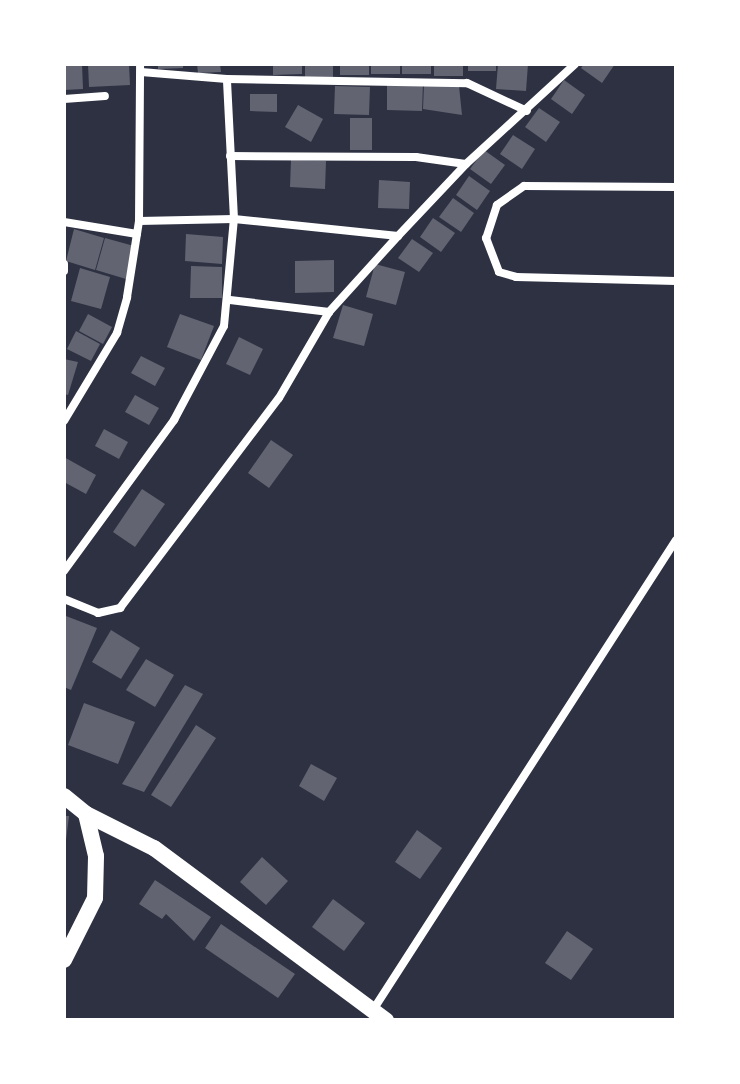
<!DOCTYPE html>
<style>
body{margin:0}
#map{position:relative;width:740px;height:1084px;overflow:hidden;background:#2d3142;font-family:"Asap Condensed",sans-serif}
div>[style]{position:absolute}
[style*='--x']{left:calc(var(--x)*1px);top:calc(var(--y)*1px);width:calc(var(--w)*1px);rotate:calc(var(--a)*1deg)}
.building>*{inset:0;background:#626471}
.minor>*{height:8px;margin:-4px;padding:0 4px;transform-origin:4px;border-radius:4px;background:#fff}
.secondary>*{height:16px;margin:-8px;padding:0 8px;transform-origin:8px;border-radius:8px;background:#fff}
span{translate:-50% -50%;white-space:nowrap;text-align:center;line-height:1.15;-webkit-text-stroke:8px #fff;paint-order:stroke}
.frame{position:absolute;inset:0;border:66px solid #fff;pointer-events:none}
</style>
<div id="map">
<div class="building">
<i style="clip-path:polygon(64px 64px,82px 64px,83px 89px,64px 90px)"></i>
<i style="clip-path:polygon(88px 64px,129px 64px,130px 85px,89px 87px)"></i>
<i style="clip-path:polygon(158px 64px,183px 64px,183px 68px,158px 69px)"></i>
<i style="clip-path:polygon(197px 64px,220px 64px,221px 72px,198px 73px)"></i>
<i style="clip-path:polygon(273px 64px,302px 64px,302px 74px,273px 75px)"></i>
<i style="clip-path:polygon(305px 64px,333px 64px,333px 77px,305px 77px)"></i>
<i style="clip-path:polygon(340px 64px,369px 64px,369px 75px,340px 75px)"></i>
<i style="clip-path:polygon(371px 64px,400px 64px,400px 74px,371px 74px)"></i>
<i style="clip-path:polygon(402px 64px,431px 64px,431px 74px,402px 74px)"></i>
<i style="clip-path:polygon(434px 64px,463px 64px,463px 76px,434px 76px)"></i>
<i style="clip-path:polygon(468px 64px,496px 64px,496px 71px,468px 71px)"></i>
<i style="clip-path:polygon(498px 64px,528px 64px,526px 91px,496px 89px)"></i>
<i style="clip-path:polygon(584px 64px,615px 64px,602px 83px,581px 68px)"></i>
<i style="clip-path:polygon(564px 80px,585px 95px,572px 114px,551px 99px)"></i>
<i style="clip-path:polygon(387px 83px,423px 83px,422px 111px,387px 110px)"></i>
<i style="clip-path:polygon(424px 85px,459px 86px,462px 115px,423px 109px)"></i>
<i style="clip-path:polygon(335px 86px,370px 87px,369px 115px,334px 114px)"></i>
<i style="clip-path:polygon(250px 94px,277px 94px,277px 112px,250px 111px)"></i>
<i style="clip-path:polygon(298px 105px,323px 119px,311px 142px,285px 127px)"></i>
<i style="clip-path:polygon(539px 108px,560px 122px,546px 142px,525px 127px)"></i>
<i style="clip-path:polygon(350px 118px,372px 118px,372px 150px,350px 150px)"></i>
<i style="clip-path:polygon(513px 135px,535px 149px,522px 169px,500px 154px)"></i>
<i style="clip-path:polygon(484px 150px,505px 165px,491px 184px,470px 169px)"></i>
<i style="clip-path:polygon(291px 160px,326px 161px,325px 189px,290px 187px)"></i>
<i style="clip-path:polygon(469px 176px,490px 191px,477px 210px,456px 195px)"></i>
<i style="clip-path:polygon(379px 180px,410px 182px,409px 209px,378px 208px)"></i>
<i style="clip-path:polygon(453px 198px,474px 213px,461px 232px,439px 217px)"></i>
<i style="clip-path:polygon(433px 218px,455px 233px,441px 252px,420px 237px)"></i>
<i style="clip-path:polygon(74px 229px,104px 238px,95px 270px,66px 261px)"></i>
<i style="clip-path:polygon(186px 234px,223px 237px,222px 264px,185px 261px)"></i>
<i style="clip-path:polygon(105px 238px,134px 246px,126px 279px,96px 270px)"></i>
<i style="clip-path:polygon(412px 239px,433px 253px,419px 272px,398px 258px)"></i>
<i style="clip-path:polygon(334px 260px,334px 292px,295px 293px,295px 261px)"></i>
<i style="clip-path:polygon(375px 264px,405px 272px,396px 305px,366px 297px)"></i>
<i style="clip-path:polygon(191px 266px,222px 267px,222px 298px,190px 298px)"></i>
<i style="clip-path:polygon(80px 268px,110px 277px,101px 309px,71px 301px)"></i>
<i style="clip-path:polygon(343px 305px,373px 314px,364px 346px,333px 338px)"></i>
<i style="clip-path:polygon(88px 314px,112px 327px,103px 344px,79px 331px)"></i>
<i style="clip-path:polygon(180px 314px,214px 326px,201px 360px,167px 347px)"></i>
<i style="clip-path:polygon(76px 331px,100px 344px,91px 361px,67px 349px)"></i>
<i style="clip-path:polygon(239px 337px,263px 349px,250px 375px,226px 364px)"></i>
<i style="clip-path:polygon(141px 356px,165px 368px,155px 386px,131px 373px)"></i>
<i style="clip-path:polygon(64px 359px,78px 362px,68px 395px,64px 394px)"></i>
<i style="clip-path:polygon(135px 395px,159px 408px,149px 425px,125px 412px)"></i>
<i style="clip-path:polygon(104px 429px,128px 442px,119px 459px,95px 446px)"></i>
<i style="clip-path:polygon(271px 440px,293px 455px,269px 488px,248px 473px)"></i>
<i style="clip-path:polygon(64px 457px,96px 475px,86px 494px,64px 482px)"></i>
<i style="clip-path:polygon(142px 489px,165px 504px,135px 547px,113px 532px)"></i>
<i style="clip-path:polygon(66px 616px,97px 628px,71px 690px,64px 687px)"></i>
<i style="clip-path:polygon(111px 630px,140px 648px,121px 679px,92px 662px)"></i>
<i style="clip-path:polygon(146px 659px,174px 675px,155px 707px,126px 690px)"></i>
<i style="clip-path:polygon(185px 685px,203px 694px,144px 792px,122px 784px)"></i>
<i style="clip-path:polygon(84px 703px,135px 722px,118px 764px,68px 745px)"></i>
<i style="clip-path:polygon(196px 725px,216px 738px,171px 807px,151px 795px)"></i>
<i style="clip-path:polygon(311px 764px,337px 778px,324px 801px,299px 786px)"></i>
<i style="clip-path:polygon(64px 816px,69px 816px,66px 840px,64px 840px)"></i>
<i style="clip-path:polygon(417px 830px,442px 848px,420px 879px,395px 862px)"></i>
<i style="clip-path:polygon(262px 857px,288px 881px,266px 905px,240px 882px)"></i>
<i style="clip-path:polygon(155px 880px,211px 917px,194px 941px,166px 914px,162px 919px,139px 904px)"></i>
<i style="clip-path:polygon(333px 899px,365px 923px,344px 951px,312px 927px)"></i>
<i style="clip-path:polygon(221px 924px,295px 974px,278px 998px,205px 948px)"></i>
<i style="clip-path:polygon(567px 931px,593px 949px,571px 980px,545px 963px)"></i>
</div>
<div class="minor">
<i style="--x:141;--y:72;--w:86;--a:4.7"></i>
<i style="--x:227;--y:79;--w:240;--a:1"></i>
<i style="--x:467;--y:83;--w:66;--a:25"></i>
<i style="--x:64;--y:99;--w:41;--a:-4.2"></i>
<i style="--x:230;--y:156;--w:186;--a:0.3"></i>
<i style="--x:416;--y:157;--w:50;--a:8"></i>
<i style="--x:676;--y:187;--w:152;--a:-179.6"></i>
<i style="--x:524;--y:186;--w:33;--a:145"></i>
<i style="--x:497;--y:205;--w:35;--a:108"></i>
<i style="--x:486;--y:238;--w:36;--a:69"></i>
<i style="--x:499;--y:272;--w:18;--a:16"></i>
<i style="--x:516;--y:277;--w:160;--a:1.4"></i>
<i style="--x:139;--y:221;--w:95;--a:-1.2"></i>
<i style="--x:234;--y:219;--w:165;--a:5.9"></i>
<i style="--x:398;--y:236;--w:99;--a:-46.6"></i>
<i style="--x:466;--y:164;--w:148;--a:-42.5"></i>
<i style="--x:64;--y:222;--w:74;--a:9.3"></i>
<i style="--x:64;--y:264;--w:7;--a:90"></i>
<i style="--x:230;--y:300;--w:100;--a:6.9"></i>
<i style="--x:64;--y:421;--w:103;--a:-58.9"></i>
<i style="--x:117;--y:333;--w:37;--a:-74"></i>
<i style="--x:127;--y:297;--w:77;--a:-81"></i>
<i style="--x:139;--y:221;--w:157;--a:-89.6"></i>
<i style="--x:64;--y:571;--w:187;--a:-53.9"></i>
<i style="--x:174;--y:420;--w:106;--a:-62"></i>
<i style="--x:224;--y:326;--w:107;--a:-84.7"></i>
<i style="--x:234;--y:219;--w:140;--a:-92.9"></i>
<i style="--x:64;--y:599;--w:37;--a:22"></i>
<i style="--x:98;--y:613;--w:23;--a:-13"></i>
<i style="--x:120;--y:608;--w:263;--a:-52.9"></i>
<i style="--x:279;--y:398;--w:99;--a:-59.8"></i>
<i style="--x:329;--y:312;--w:103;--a:-47.8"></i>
<i style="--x:373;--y:1010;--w:559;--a:-57.19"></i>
</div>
<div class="secondary">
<i style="--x:64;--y:796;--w:28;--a:39"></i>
<i style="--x:86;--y:814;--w:76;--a:26.6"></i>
<i style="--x:154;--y:848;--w:289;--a:36.6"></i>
<i style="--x:64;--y:960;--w:69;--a:-63.4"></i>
<i style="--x:95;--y:898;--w:42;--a:-88.6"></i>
<i style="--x:96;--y:856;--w:43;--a:-103.4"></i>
</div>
<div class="frame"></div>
</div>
